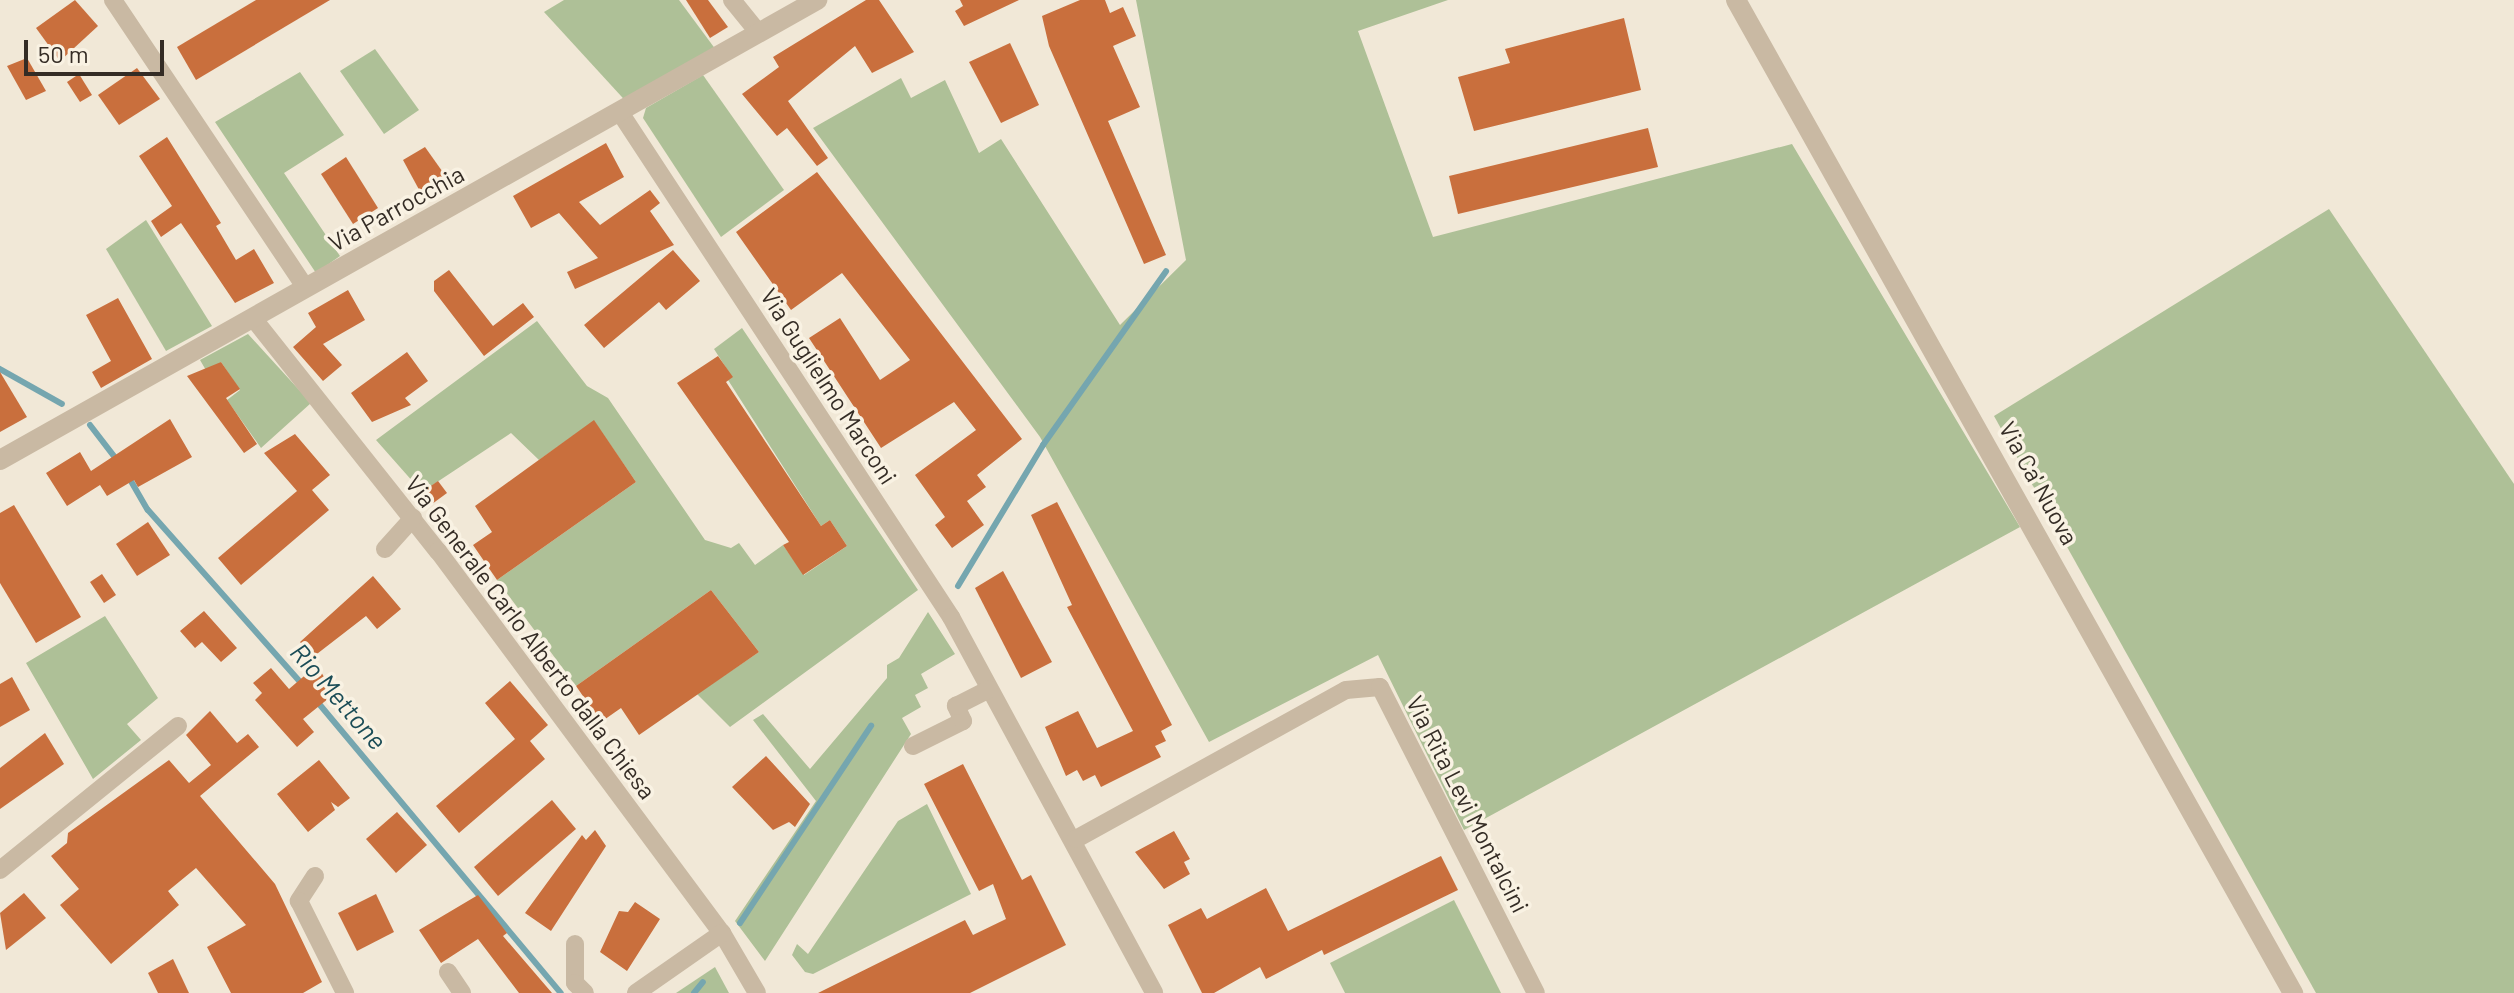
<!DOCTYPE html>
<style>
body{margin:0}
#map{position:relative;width:2514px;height:993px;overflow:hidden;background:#f1e8d7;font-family:Barlow,sans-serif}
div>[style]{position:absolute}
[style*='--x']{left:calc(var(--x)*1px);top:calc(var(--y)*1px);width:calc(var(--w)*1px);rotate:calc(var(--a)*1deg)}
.green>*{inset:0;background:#aec097}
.stream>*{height:6px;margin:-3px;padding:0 3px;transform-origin:3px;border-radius:3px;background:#75a6af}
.building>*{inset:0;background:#c96f3d}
.minor>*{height:18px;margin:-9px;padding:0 9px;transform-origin:9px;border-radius:9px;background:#c9b9a3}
.tertiary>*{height:20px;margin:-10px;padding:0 10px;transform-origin:10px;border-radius:10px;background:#c9b9a3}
span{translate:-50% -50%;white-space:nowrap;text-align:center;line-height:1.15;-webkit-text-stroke:7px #f9f2e3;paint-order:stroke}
.street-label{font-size:24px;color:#342c25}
.water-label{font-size:26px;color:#1a4c56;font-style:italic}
.scale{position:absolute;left:24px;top:40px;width:140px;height:36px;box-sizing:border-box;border:4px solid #342c25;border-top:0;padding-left:10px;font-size:24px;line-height:28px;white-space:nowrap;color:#342c25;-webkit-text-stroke:6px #f9f2e3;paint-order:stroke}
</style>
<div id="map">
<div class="green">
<i style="clip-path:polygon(564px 0,679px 0,719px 54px,632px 108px,544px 12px)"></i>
<i style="clip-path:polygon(1136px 0,1448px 0,1358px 31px,1433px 237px,1792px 144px,2020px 527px,1464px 830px,1378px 655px,1209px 742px,1040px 437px,813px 128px,901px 78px,911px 98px,945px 80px,979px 153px,1001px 139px,1120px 325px,1186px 260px)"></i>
<i style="clip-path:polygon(375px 49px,419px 110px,384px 134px,340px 71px)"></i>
<i style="clip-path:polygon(300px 72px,344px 135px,284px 173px,340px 256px,316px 273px,215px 122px)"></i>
<i style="clip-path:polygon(703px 75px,784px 190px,721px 237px,643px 118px,646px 108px)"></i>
<i style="clip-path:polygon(2329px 209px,2514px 484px,2514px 993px,2316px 993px,1994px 416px)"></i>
<i style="clip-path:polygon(146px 220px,212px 326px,166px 351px,106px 249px)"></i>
<i style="clip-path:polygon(537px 321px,587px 386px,608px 398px,705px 540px,731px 548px,739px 543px,755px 565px,783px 545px,804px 575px,847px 546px,830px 520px,821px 526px,728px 380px,732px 377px,714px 349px,742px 328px,918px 590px,730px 727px,697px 694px,759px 652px,711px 590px,576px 686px,497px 580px,636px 482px,594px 421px,539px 460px,511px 433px,422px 492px,376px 440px)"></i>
<i style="clip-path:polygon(248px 334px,311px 403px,261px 448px,227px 400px,240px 390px,221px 362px,207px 372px,200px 360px)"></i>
<i style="clip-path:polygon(928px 612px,955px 654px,921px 674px,928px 688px,915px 695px,921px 707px,902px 718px,911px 734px,765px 961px,735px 921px,816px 801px,753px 720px,763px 714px,810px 769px,887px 678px,887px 665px,899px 658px)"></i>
<i style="clip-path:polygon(105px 616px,158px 698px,127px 724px,141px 740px,93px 779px,26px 663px)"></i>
<i style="clip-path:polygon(927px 804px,971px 894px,813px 974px,805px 972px,792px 955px,797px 944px,808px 954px,898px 821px)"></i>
<i style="clip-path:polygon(1454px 900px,1501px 993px,1345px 993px,1330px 963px)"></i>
<i style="clip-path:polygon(715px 967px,729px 993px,676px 993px)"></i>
</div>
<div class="stream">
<i style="--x:0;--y:369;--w:71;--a:29.4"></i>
<i style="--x:90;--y:425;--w:44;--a:52.4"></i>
<i style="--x:128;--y:476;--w:39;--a:60"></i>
<i style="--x:148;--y:510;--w:232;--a:48.5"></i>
<i style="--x:958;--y:586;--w:165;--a:-58.9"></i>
<i style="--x:1043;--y:445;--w:213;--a:-54.7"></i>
<i style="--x:315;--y:699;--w:383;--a:50.1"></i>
<i style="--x:740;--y:923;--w:237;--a:-56.4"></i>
<i style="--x:694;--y:993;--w:14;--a:-51"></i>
</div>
<div class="building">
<i style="clip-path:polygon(75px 0,98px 26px,60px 61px,36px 28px)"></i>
<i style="clip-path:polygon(256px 0,330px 0,196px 80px,177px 47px)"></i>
<i style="clip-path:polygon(686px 0,708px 0,728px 27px,710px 38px)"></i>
<i style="clip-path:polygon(866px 0,879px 0,914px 52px,872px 73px,855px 46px,788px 101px,828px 158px,817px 166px,787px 128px,777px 136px,742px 94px,779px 67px,773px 57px)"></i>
<i style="clip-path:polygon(960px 0,1019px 0,964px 26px,955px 11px,963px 6px)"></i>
<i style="clip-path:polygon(1080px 0,1105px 0,1110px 13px,1123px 7px,1136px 36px,1113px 46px,1140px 107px,1108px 121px,1166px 255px,1144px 264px,1049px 46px,1042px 16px)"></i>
<i style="clip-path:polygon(1624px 18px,1641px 90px,1474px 131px,1458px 77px,1510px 63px,1505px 49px)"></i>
<i style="clip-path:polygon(1010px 43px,1039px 105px,1001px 123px,969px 62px)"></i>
<i style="clip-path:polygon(27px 58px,46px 91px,26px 100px,7px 66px)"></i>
<i style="clip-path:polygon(137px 68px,160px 99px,119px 125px,98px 95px)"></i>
<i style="clip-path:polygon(79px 74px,92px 95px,80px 102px,67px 82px)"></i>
<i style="clip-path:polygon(1648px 128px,1658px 167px,1458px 214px,1449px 176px)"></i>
<i style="clip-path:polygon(167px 137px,221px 223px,216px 226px,236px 260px,254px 249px,274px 283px,235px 303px,181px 223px,161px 237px,151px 221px,172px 206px,139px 156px)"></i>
<i style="clip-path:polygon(606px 143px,624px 177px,579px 202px,600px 225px,650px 190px,660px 203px,650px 211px,674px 245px,575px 289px,567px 272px,598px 258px,559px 213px,531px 228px,513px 196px)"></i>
<i style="clip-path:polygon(425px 147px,447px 178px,423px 197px,403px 160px)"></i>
<i style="clip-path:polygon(346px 157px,378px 208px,353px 224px,321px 174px)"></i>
<i style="clip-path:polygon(817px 172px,1022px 439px,977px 475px,986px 487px,967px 501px,984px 525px,952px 548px,935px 525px,945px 517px,915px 475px,976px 430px,954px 402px,881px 448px,809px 338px,840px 318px,880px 380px,910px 360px,842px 273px,791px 310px,736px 232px)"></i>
<i style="clip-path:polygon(673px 250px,700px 281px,666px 310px,659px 302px,604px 348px,584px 325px)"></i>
<i style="clip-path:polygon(449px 270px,493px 326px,523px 303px,534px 317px,484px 356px,434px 291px,434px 281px)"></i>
<i style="clip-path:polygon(348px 290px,365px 320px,323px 344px,342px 365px,323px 381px,293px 347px,316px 327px,308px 313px)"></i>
<i style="clip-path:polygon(118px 298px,152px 359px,101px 388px,92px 372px,111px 361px,86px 315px)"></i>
<i style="clip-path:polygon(407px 352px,428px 381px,405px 398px,411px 405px,372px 422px,351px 393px)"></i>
<i style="clip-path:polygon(718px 356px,733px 377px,726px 382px,821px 526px,830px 520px,847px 546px,803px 575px,783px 545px,789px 542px,677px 383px)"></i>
<i style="clip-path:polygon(221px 362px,240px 389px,226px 398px,257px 444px,244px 453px,187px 376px)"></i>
<i style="clip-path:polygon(0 372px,27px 417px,0 432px)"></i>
<i style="clip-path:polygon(170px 419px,192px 457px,138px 487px,134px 480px,107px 496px,100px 485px,67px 506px,46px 473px,80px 452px,91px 471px)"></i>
<i style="clip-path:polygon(594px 420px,636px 482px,497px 580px,473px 545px,492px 532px,475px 506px)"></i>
<i style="clip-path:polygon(295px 434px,330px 475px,312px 490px,329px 510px,241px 585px,218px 558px,297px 491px,264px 453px)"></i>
<i style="clip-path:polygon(438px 481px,447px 493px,432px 504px,422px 492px)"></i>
<i style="clip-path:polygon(1057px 502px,1172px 725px,1161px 731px,1166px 741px,1155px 746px,1161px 757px,1101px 787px,1095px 775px,1083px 781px,1077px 770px,1066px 776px,1045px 727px,1078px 711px,1097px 748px,1133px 731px,1067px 607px,1072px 605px,1031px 515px)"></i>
<i style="clip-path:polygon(14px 505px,81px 617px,36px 643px,0 583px,0 513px)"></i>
<i style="clip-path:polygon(148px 522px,170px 555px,137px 576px,116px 544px)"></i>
<i style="clip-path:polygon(1003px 571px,1052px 662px,1021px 678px,975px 588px)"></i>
<i style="clip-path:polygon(102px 574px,116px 595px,104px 603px,90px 582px)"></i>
<i style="clip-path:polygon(373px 576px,401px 609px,377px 629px,366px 616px,313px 657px,300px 642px)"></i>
<i style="clip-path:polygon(711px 590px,759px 652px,639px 735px,621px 708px,601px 722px,576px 686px)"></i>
<i style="clip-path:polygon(204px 611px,237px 648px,221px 662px,202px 642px,195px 648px,180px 631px)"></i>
<i style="clip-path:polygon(317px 665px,334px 694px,303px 719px,314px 732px,297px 747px,255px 700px,262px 693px,253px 683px,271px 668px,289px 689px)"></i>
<i style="clip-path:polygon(12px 677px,30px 710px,0 727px,0 684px)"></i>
<i style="clip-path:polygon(510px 681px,548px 725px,530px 741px,545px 759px,459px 833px,436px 806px,515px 739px,485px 703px)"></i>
<i style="clip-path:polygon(210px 711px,237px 743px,248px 734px,259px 747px,200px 796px,275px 884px,322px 982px,303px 993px,231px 993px,207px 947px,246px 925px,196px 868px,168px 891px,179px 905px,111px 964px,60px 905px,79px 889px,51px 856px,67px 843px,68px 833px,169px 760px,189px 783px,211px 765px,186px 735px)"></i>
<i style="clip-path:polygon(45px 733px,64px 764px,0 809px,0 768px)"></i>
<i style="clip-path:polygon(766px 756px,810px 804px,795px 827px,789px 822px,773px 830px,732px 787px)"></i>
<i style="clip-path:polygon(319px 760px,350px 798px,338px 807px,331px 802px,335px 810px,308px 832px,277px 794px)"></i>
<i style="clip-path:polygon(963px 764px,1022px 880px,1031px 875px,1066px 945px,970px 993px,818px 993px,965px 920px,973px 935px,1006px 919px,993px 884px,979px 891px,924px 784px)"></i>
<i style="clip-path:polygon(552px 800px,576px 829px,498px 896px,474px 867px)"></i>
<i style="clip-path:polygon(397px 812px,427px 845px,396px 873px,366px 839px)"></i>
<i style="clip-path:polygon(595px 830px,606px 846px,551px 931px,525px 913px,582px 835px,586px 840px)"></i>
<i style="clip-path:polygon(1174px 831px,1190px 859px,1184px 862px,1190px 874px,1164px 889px,1135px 852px)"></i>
<i style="clip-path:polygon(1441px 856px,1458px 890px,1324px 955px,1322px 950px,1266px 979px,1260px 967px,1214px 993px,1202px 993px,1168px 925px,1201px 908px,1207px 919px,1266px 888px,1288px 931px)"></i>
<i style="clip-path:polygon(24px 893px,46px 918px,6px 950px,0 913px)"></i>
<i style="clip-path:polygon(376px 894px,394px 932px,357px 951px,338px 913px)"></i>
<i style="clip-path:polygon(478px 895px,507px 933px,503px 936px,552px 993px,519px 993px,478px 939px,441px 963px,419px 930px)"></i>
<i style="clip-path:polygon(635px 902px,660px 919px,627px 971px,600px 952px,619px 911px,628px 912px)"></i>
<i style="clip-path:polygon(173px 959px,189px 993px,158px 993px,148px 973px)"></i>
</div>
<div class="minor">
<i style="--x:113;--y:0;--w:345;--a:56.2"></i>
<i style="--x:732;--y:0;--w:40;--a:51"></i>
<i style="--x:621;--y:114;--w:602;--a:56.73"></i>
<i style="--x:951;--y:617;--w:427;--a:61.6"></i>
<i style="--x:253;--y:318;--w:298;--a:51.6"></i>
<i style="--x:438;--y:551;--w:476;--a:53.4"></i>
<i style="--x:722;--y:933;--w:69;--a:59.7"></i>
<i style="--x:385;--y:549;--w:42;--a:-47.9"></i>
<i style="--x:913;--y:746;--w:56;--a:-26.6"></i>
<i style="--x:963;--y:721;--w:17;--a:-115"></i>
<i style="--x:956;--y:706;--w:37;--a:-27"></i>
<i style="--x:1076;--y:839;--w:308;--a:-28.9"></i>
<i style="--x:1346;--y:690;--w:34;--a:-5"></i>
<i style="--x:1380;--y:687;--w:343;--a:63"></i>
<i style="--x:0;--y:870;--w:229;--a:-39"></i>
<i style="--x:315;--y:876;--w:30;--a:123"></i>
<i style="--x:299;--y:901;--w:103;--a:63.4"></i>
<i style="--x:575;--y:944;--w:39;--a:90"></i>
<i style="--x:575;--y:983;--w:14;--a:45"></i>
<i style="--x:448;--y:972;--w:25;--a:56"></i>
<i style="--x:636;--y:993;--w:105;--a:-34.9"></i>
</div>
<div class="tertiary">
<i style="--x:1736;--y:0;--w:1139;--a:60.71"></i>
<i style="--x:0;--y:460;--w:938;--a:-29.38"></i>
</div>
<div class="street-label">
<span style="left:396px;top:208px;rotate:-29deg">Via Parrocchia</span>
<span style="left:829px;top:386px;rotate:57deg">Via Guglielmo Marconi</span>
<span style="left:2039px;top:483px;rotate:61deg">Via Ca' Nuova</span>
<span style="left:531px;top:637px;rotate:53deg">Via Generale Carlo Alberto dalla Chiesa</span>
<span style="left:1468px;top:804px;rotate:63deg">Via Rita Levi Montalcini</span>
</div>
<div class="water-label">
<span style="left:339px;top:696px;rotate:49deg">Rio Mettone</span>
</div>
<div class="scale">50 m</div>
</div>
